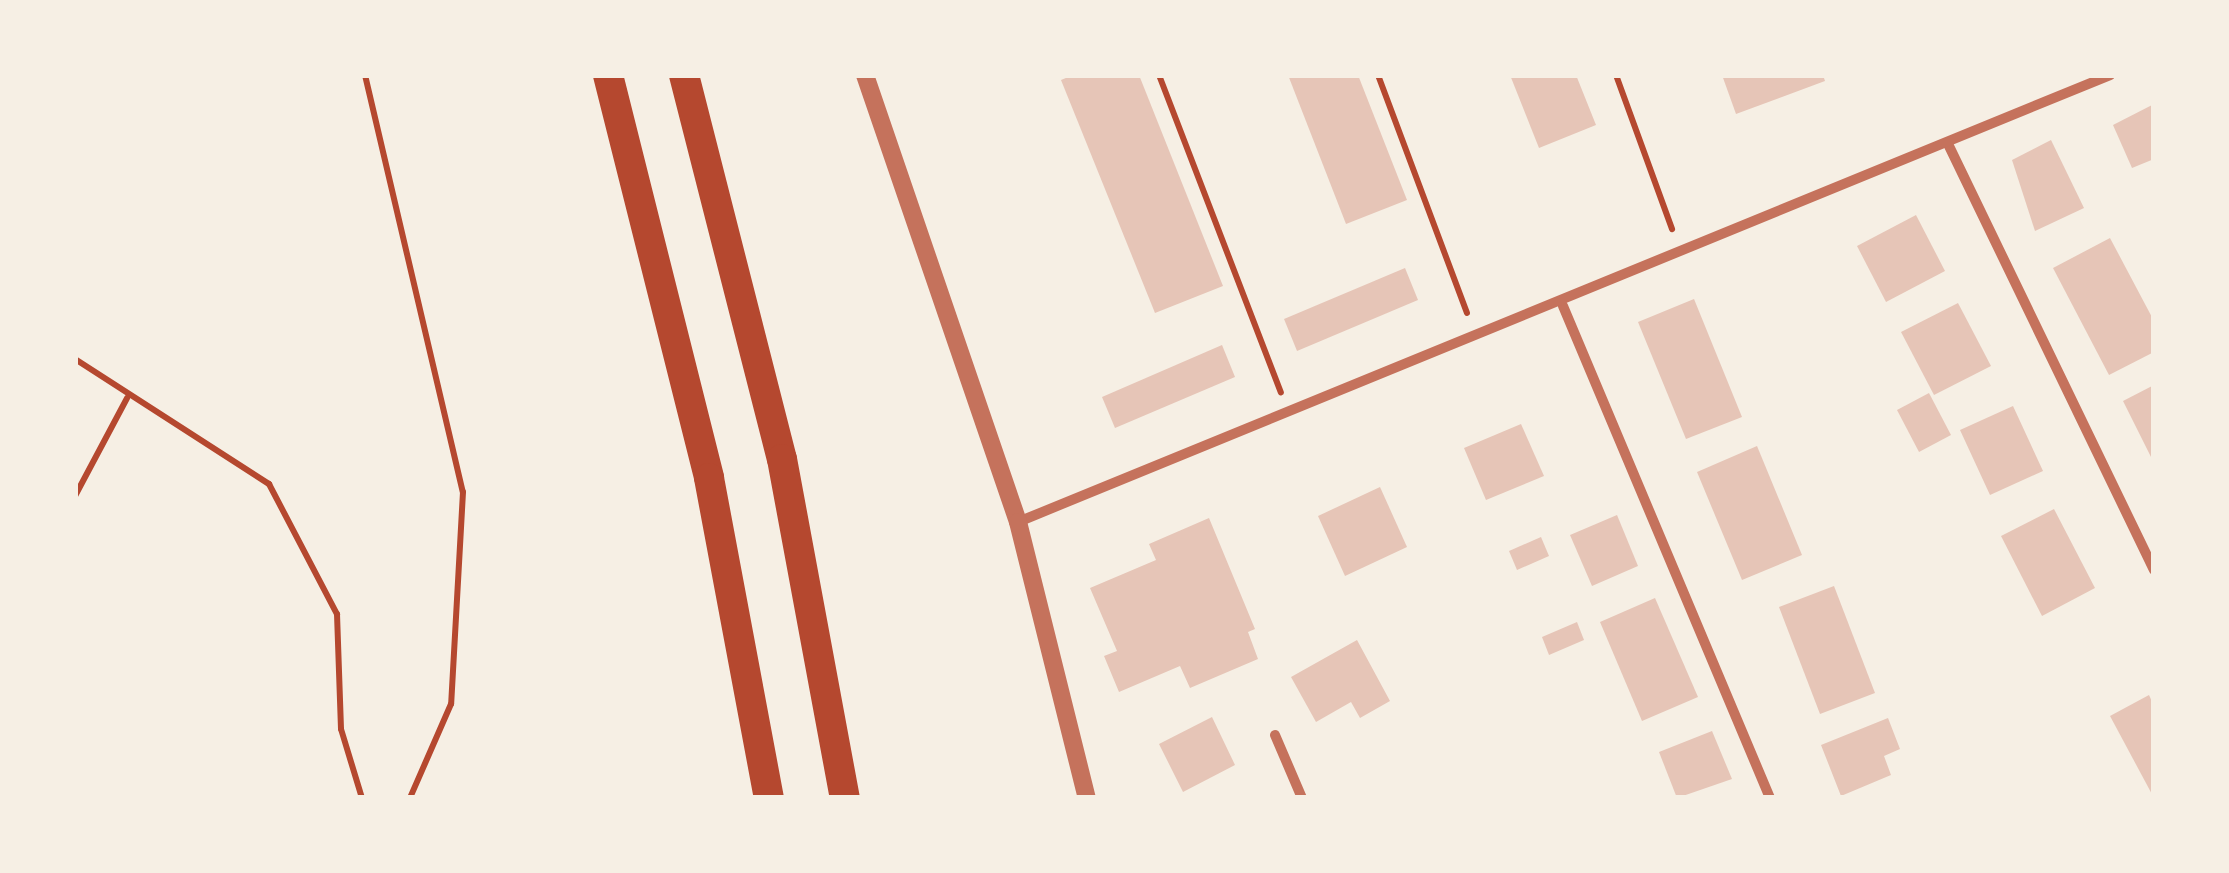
<!DOCTYPE html>
<style>
body{margin:0}
#map{position:relative;width:2229px;height:873px;overflow:hidden;background:#f6efe4;font-family:"DM Sans",sans-serif}
div>[style]{position:absolute}
[style*='--x']{left:calc(var(--x)*1px);top:calc(var(--y)*1px);width:calc(var(--w)*1px);rotate:calc(var(--a)*1deg)}
.building>*{inset:0;background:#e6c5b7}
.path>*{height:6px;margin:-3px;padding:0 3px;transform-origin:3px;border-radius:3px;background:#b5482f}
.minor>*{height:10px;margin:-5px;padding:0 5px;transform-origin:5px;border-radius:5px;background:#c5725c}
.tertiary>*{height:18px;margin:-9px;padding:0 9px;transform-origin:9px;border-radius:9px;background:#c5725c}
.motorway>*{height:30px;margin:-15px;padding:0 15px;transform-origin:15px;border-radius:15px;background:#b5482f}
span{translate:-50% -50%;white-space:nowrap;text-align:center;line-height:1.15;-webkit-text-stroke:10px #f6efe4;paint-order:stroke}
.frame{position:absolute;inset:0;border:78px solid #f6efe4;pointer-events:none}
</style>
<div id="map">
<div class="building">
<i style="clip-path:polygon(1073px 75px,1139px 75px,1223px 286px,1155px 313px,1061px 80px)"></i>
<i style="clip-path:polygon(1288px 75px,1358px 75px,1407px 200px,1346px 224px)"></i>
<i style="clip-path:polygon(1510px 75px,1576px 75px,1596px 125px,1539px 148px)"></i>
<i style="clip-path:polygon(1722px 75px,1823px 75px,1825px 81px,1736px 114px)"></i>
<i style="clip-path:polygon(2154px 104px,2154px 159px,2132px 168px,2113px 125px)"></i>
<i style="clip-path:polygon(2051px 140px,2084px 208px,2035px 231px,2012px 160px)"></i>
<i style="clip-path:polygon(1916px 215px,1945px 271px,1886px 302px,1857px 246px)"></i>
<i style="clip-path:polygon(2110px 238px,2154px 321px,2154px 352px,2109px 375px,2053px 268px)"></i>
<i style="clip-path:polygon(1405px 268px,1418px 300px,1297px 351px,1284px 319px)"></i>
<i style="clip-path:polygon(1694px 299px,1742px 417px,1686px 439px,1638px 322px)"></i>
<i style="clip-path:polygon(1958px 303px,1991px 366px,1934px 395px,1901px 332px)"></i>
<i style="clip-path:polygon(1222px 345px,1235px 377px,1115px 428px,1102px 397px)"></i>
<i style="clip-path:polygon(2154px 385px,2154px 463px,2123px 401px)"></i>
<i style="clip-path:polygon(1929px 393px,1951px 435px,1919px 452px,1897px 410px)"></i>
<i style="clip-path:polygon(2013px 406px,2043px 471px,1990px 495px,1960px 430px)"></i>
<i style="clip-path:polygon(1521px 424px,1544px 476px,1486px 500px,1464px 448px)"></i>
<i style="clip-path:polygon(1757px 446px,1802px 555px,1742px 580px,1697px 472px)"></i>
<i style="clip-path:polygon(1380px 487px,1407px 547px,1345px 576px,1318px 516px)"></i>
<i style="clip-path:polygon(2054px 509px,2095px 588px,2042px 616px,2001px 536px)"></i>
<i style="clip-path:polygon(1617px 515px,1638px 566px,1592px 586px,1570px 535px)"></i>
<i style="clip-path:polygon(1209px 518px,1255px 629px,1248px 632px,1258px 659px,1190px 688px,1180px 666px,1119px 692px,1104px 656px,1117px 651px,1090px 588px,1156px 560px,1149px 544px)"></i>
<i style="clip-path:polygon(1541px 537px,1549px 556px,1517px 570px,1509px 551px)"></i>
<i style="clip-path:polygon(1834px 586px,1875px 693px,1820px 714px,1779px 607px)"></i>
<i style="clip-path:polygon(1655px 598px,1698px 697px,1642px 721px,1600px 622px)"></i>
<i style="clip-path:polygon(1577px 622px,1584px 640px,1549px 655px,1542px 637px)"></i>
<i style="clip-path:polygon(1357px 640px,1390px 701px,1360px 718px,1351px 702px,1316px 722px,1291px 677px)"></i>
<i style="clip-path:polygon(2149px 695px,2154px 706px,2154px 798px,2110px 716px)"></i>
<i style="clip-path:polygon(1212px 717px,1235px 765px,1183px 792px,1159px 744px)"></i>
<i style="clip-path:polygon(1888px 718px,1900px 749px,1884px 756px,1891px 775px,1841px 796px,1821px 745px)"></i>
<i style="clip-path:polygon(1712px 731px,1732px 779px,1677px 798px,1659px 752px)"></i>
</div>
<div class="path">
<i style="--x:365;--y:75;--w:428;--a:76.8"></i>
<i style="--x:463;--y:492;--w:212;--a:93.2"></i>
<i style="--x:451;--y:704;--w:103;--a:113.6"></i>
<i style="--x:1159;--y:75;--w:340;--a:69"></i>
<i style="--x:1378;--y:75;--w:254;--a:69.5"></i>
<i style="--x:1616;--y:75;--w:164;--a:70"></i>
<i style="--x:75;--y:359;--w:231;--a:32.8"></i>
<i style="--x:269;--y:484;--w:147;--a:62.4"></i>
<i style="--x:337;--y:614;--w:115;--a:88"></i>
<i style="--x:341;--y:729;--w:72;--a:73.1"></i>
<i style="--x:75;--y:496;--w:111;--a:-62"></i>
</div>
<div class="minor">
<i style="--x:1949;--y:146;--w:471;--a:64.2"></i>
<i style="--x:1563;--y:306;--w:534;--a:67.18"></i>
<i style="--x:1018;--y:522;--w:1180;--a:-22.26"></i>
<i style="--x:1275;--y:735;--w:69;--a:66.8"></i>
</div>
<div class="tertiary">
<i style="--x:865;--y:75;--w:472;--a:71.1"></i>
<i style="--x:1018;--y:522;--w:284;--a:76"></i>
</div>
<div class="motorway">
<i style="--x:608;--y:75;--w:415;--a:75.9"></i>
<i style="--x:709;--y:478;--w:326;--a:79.4"></i>
<i style="--x:684;--y:75;--w:396;--a:75.7"></i>
<i style="--x:782;--y:459;--w:345;--a:79.5"></i>
</div>
<div class="frame"></div>
</div>
